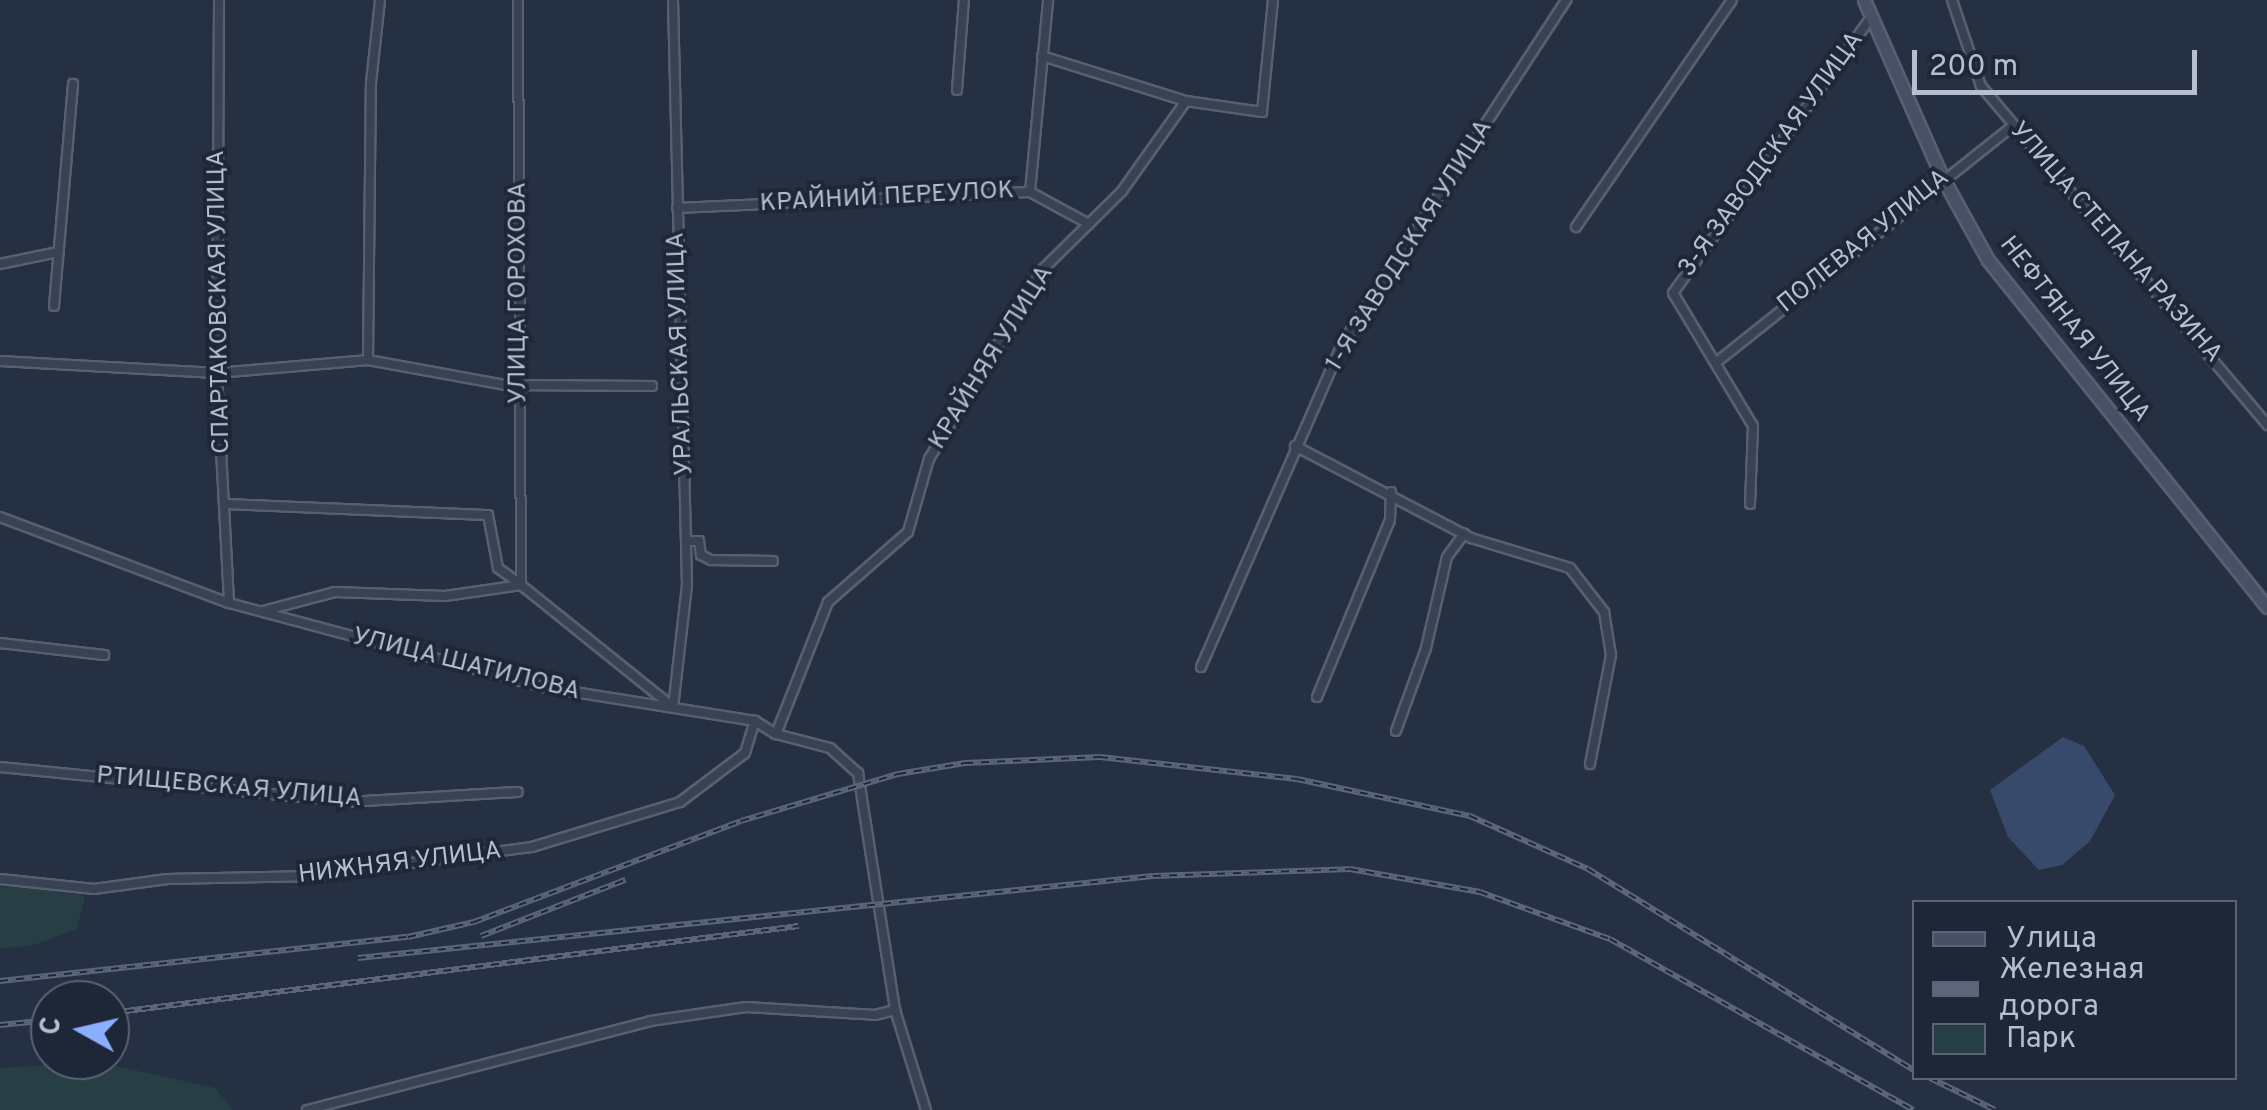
<!DOCTYPE html>
<meta charset="utf-8">
<style>
body{margin:0}
#map{position:relative;width:2267px;height:1110px;overflow:hidden;background:#253043;font-family:Overpass,sans-serif}
div>[style]{position:absolute}
[style*='--x']{left:calc(var(--x)*1px);top:calc(var(--y)*1px);width:calc(var(--w)*1px);rotate:calc(var(--a)*1deg)}
.green>*{inset:0;background:#273f44}
.water>*{inset:0;background:#384a6b}
.roads{filter:drop-shadow(2px 0 #586070) drop-shadow(-2px 0 #586070) drop-shadow(0 2px #586070) drop-shadow(0 -2px #586070)}
.minor>*{height:8px;margin:-4px;padding:0 4px;transform-origin:4px;border-radius:4px;background:#394253}
.secondary>*{height:11px;margin:-5.5px;padding:0 5.5px;transform-origin:5.5px;border-radius:5.5px;background:#475166}
.rail>*{height:6px;margin-top:-3px;transform-origin:0;background:repeating-linear-gradient(90deg,#1e2738 0 8px,#5b667a 0 16px);box-sizing:border-box;border-block:2px solid #5b667a}
span{translate:-50% -50%;white-space:nowrap;text-align:center;line-height:1.15;-webkit-text-stroke:8px #1e2738;paint-order:stroke}
.street-label{font-size:25px;color:#b7becd}
.legend{position:absolute;left:1912px;top:900px;width:325px;height:180px;box-sizing:border-box;background:#1e2738;border:2px solid #5b6374;margin:0;padding:12px 18px;list-style:none;font-size:30px;color:#b7becd}
.legend li{display:flex;align-items:center;gap:20px;height:50px}
.legend b{width:50px;border:2px solid #5b6374}
.north{position:absolute;left:30px;top:980px;width:100px;height:100px;box-sizing:border-box;background:#1e2738;border:2px solid #5b6374;border-radius:50%;rotate:278deg;font-size:28px;font-weight:700;line-height:40px;text-align:center;color:#b7becd}
.north::after{content:'';display:block;margin:auto;width:35px;height:45px;background:#8baffe;clip-path:polygon(50% 0,100% 100%,50% 72%,0 100%)}
.scale{position:absolute;left:1912px;top:50px;width:285px;height:45px;box-sizing:border-box;border:5px solid #b7becd;border-top:0;padding-left:12px;font-size:30px;line-height:35px;white-space:nowrap;color:#b7becd;-webkit-text-stroke:8px #1e2738;paint-order:stroke}
</style>
<div id="map">
<div class="green">
<i style="clip-path:polygon(25px 886px,85px 896px,77px 929px,31px 946px,0 948px,0 887px)"></i>
<i style="clip-path:polygon(97px 1062px,215px 1088px,233px 1110px,0 1110px,0 1068px)"></i>
</div>
<div class="water">
<i style="clip-path:polygon(2063px 737px,2084px 746px,2115px 795px,2090px 841px,2062px 865px,2039px 870px,2008px 837px,1990px 790px)"></i>
</div>
<div class="roads">
<div class="minor">
<i style="--x:219;--y:0;--w:373;--a:90.3"></i>
<i style="--x:217;--y:373;--w:230;--a:87"></i>
<i style="--x:518;--y:0;--w:585;--a:89.71"></i>
<i style="--x:673;--y:0;--w:585;--a:88.63"></i>
<i style="--x:687;--y:585;--w:123;--a:96.5"></i>
<i style="--x:1952;--y:0;--w:91;--a:71.4"></i>
<i style="--x:1981;--y:86;--w:444;--a:49.8"></i>
<i style="--x:1042;--y:56;--w:151;--a:17.4"></i>
<i style="--x:1186;--y:101;--w:77;--a:8.2"></i>
<i style="--x:1262;--y:112;--w:113;--a:-84.4"></i>
<i style="--x:957;--y:90;--w:90;--a:-85.6"></i>
<i style="--x:1030;--y:192;--w:193;--a:-84.6"></i>
<i style="--x:677;--y:208;--w:353;--a:-2.6"></i>
<i style="--x:1030;--y:192;--w:67;--a:28.5"></i>
<i style="--x:1576;--y:227;--w:275;--a:-55.5"></i>
<i style="--x:0;--y:264;--w:59;--a:-11.7"></i>
<i style="--x:54;--y:306;--w:223;--a:-85.1"></i>
<i style="--x:368;--y:360;--w:277;--a:-89.4"></i>
<i style="--x:371;--y:83;--w:83;--a:-83.8"></i>
<i style="--x:0;--y:361;--w:217;--a:3.2"></i>
<i style="--x:217;--y:373;--w:152;--a:-4.9"></i>
<i style="--x:368;--y:360;--w:139;--a:10.3"></i>
<i style="--x:505;--y:385;--w:147;--a:0.4"></i>
<i style="--x:1717;--y:362;--w:379;--a:-38.6"></i>
<i style="--x:1295;--y:446;--w:199;--a:27.6"></i>
<i style="--x:1471;--y:538;--w:103;--a:16.9"></i>
<i style="--x:1570;--y:568;--w:56;--a:52.3"></i>
<i style="--x:1604;--y:612;--w:44;--a:80.8"></i>
<i style="--x:1611;--y:655;--w:111;--a:100.9"></i>
<i style="--x:224;--y:504;--w:264;--a:2.4"></i>
<i style="--x:488;--y:515;--w:54;--a:79.3"></i>
<i style="--x:498;--y:568;--w:29;--a:36"></i>
<i style="--x:1750;--y:504;--w:78;--a:-87.8"></i>
<i style="--x:1753;--y:426;--w:155;--a:-121"></i>
<i style="--x:1673;--y:293;--w:340;--a:-54.3"></i>
<i style="--x:0;--y:517;--w:245;--a:20.6"></i>
<i style="--x:229;--y:603;--w:325;--a:15"></i>
<i style="--x:543;--y:687;--w:215;--a:9.1"></i>
<i style="--x:755;--y:721;--w:25;--a:32"></i>
<i style="--x:776;--y:734;--w:56;--a:14.5"></i>
<i style="--x:830;--y:748;--w:38;--a:42"></i>
<i style="--x:858;--y:773;--w:240;--a:81.1"></i>
<i style="--x:895;--y:1010;--w:105;--a:72.8"></i>
<i style="--x:686;--y:541;--w:13;--a:0"></i>
<i style="--x:699;--y:541;--w:14;--a:82"></i>
<i style="--x:701;--y:555;--w:11;--a:27"></i>
<i style="--x:711;--y:560;--w:62;--a:0.9"></i>
<i style="--x:263;--y:611;--w:74;--a:-14.8"></i>
<i style="--x:335;--y:592;--w:110;--a:2.1"></i>
<i style="--x:445;--y:596;--w:77;--a:-8.2"></i>
<i style="--x:521;--y:585;--w:195;--a:38.8"></i>
<i style="--x:0;--y:643;--w:105;--a:6.6"></i>
<i style="--x:1201;--y:667;--w:352;--a:-66.4"></i>
<i style="--x:1342;--y:344;--w:411;--a:-56.9"></i>
<i style="--x:1317;--y:697;--w:191;--a:-67.6"></i>
<i style="--x:1390;--y:520;--w:28;--a:-88"></i>
<i style="--x:1396;--y:731;--w:88;--a:-70.1"></i>
<i style="--x:1426;--y:648;--w:93;--a:-77"></i>
<i style="--x:1447;--y:557;--w:29;--a:-54"></i>
<i style="--x:776;--y:734;--w:142;--a:-68.5"></i>
<i style="--x:828;--y:602;--w:106;--a:-41.2"></i>
<i style="--x:908;--y:532;--w:76;--a:-74"></i>
<i style="--x:929;--y:459;--w:222;--a:-59"></i>
<i style="--x:1043;--y:269;--w:111;--a:-44.6"></i>
<i style="--x:1122;--y:191;--w:110;--a:-54.6"></i>
<i style="--x:0;--y:767;--w:350;--a:5.7"></i>
<i style="--x:348;--y:802;--w:170;--a:-3.4"></i>
<i style="--x:0;--y:879;--w:95;--a:6.1"></i>
<i style="--x:94;--y:889;--w:74;--a:-7.8"></i>
<i style="--x:167;--y:879;--w:147;--a:-1.2"></i>
<i style="--x:314;--y:876;--w:220;--a:-7.6"></i>
<i style="--x:532;--y:847;--w:155;--a:-16.9"></i>
<i style="--x:680;--y:802;--w:81;--a:-37"></i>
<i style="--x:745;--y:753;--w:34;--a:-73"></i>
<i style="--x:307;--y:1110;--w:354;--a:-14.5"></i>
<i style="--x:650;--y:1021;--w:97;--a:-8.3"></i>
<i style="--x:746;--y:1007;--w:129;--a:3.5"></i>
<i style="--x:875;--y:1015;--w:21;--a:-14"></i>
</div>
<div class="secondary">
<i style="--x:1864;--y:0;--w:193;--a:66.2"></i>
<i style="--x:1942;--y:177;--w:95;--a:61"></i>
<i style="--x:1988;--y:260;--w:445;--a:51.2"></i>
</div>
</div>
<div class="rail">
<i style="--x:481;--y:936;--w:155;--a:-21.3"></i>
<i style="--x:358;--y:958;--w:799;--a:-5.89"></i>
<i style="--x:1153;--y:876;--w:197;--a:-2"></i>
<i style="--x:1350;--y:869;--w:132;--a:10"></i>
<i style="--x:1480;--y:892;--w:138;--a:19.9"></i>
<i style="--x:1610;--y:939;--w:348;--a:29.4"></i>
<i style="--x:0;--y:981;--w:410;--a:-6.2"></i>
<i style="--x:408;--y:937;--w:68;--a:-12.8"></i>
<i style="--x:474;--y:922;--w:285;--a:-20.7"></i>
<i style="--x:741;--y:821;--w:164;--a:-16.7"></i>
<i style="--x:898;--y:774;--w:68;--a:-9.3"></i>
<i style="--x:965;--y:763;--w:135;--a:-2.5"></i>
<i style="--x:1100;--y:757;--w:198;--a:6.4"></i>
<i style="--x:1297;--y:779;--w:177;--a:12.1"></i>
<i style="--x:1470;--y:816;--w:129;--a:24.2"></i>
<i style="--x:1588;--y:869;--w:383;--a:31.7"></i>
<i style="--x:110;--y:1013;--w:694;--a:-7.2"></i>
<i style="--x:0;--y:1025;--w:50;--a:-5.7"></i>
<i style="--x:1930;--y:1078;--w:72;--a:26.2"></i>
</div>
<div class="street-label">
<span style="left:1772px;top:155px;rotate:-54deg">3-Я ЗАВОДСКАЯ УЛИЦА</span>
<span style="left:887px;top:198px;rotate:-3deg">КРАЙНИЙ ПЕРЕУЛОК</span>
<span style="left:1864px;top:242px;rotate:-39deg">ПОЛЕВАЯ УЛИЦА</span>
<span style="left:2115px;top:243px;rotate:49deg">УЛИЦА СТЕПАНА РАЗИНА</span>
<span style="left:1410px;top:246px;rotate:-58deg">1-Я ЗАВОДСКАЯ УЛИЦА</span>
<span style="left:519px;top:293px;rotate:-90deg">УЛИЦА ГОРОХОВА</span>
<span style="left:220px;top:302px;rotate:-91deg">СПАРТАКОВСКАЯ УЛИЦА</span>
<span style="left:2074px;top:330px;rotate:52deg">НЕФТЯНАЯ УЛИЦА</span>
<span style="left:681px;top:354px;rotate:-92deg">УРАЛЬСКАЯ УЛИЦА</span>
<span style="left:992px;top:358px;rotate:-58deg">КРАЙНЯЯ УЛИЦА</span>
<span style="left:466px;top:665px;rotate:14deg">УЛИЦА ШАТИЛОВА</span>
<span style="left:229px;top:788px;rotate:5deg">РТИЩЕВСКАЯ УЛИЦА</span>
<span style="left:400px;top:864px;rotate:-7deg">НИЖНЯЯ УЛИЦА</span>
</div>
<ul class="legend">
<li><b style="height:12px;background:#475166"></b>Улица</li>
<li><b style="height:12px;background:#5b667a"></b>Железная дорога</li>
<li><b style="height:28px;background:#273f44"></b>Парк</li>
</ul>
<div class="north">С</div>
<div class="scale">200 m</div>
</div>
